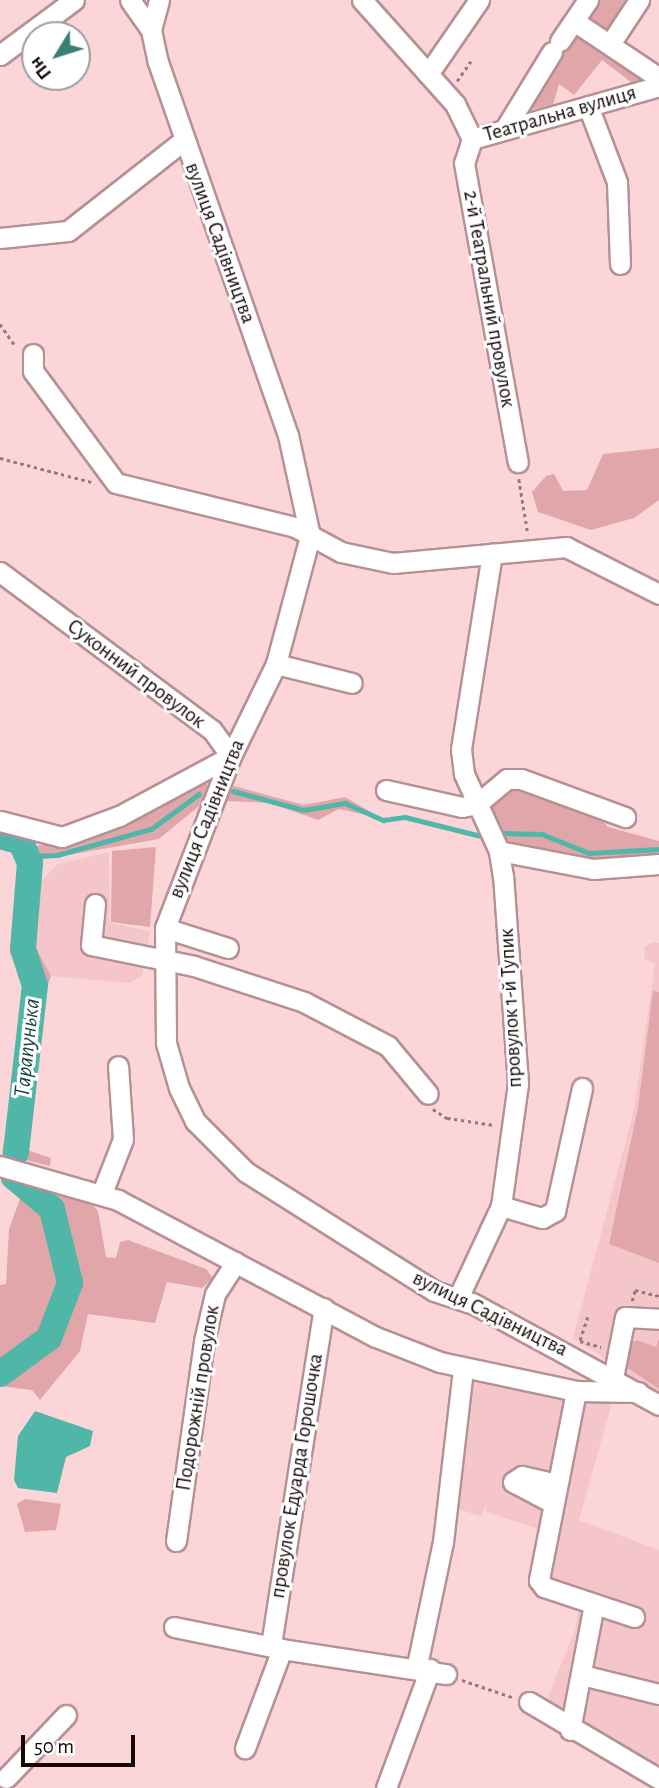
<!DOCTYPE html>
<meta charset="utf-8">
<style>
body{margin:0}
#map{position:relative;width:659px;height:1788px;overflow:hidden;background:#fcd5d8;font-family:"Alegreya Sans",sans-serif}
div>[style]{position:absolute}
[style*='--x']{left:calc(var(--x)*1px);top:calc(var(--y)*1px);width:calc(var(--w)*1px);rotate:calc(var(--a)*1deg)}
.built>*{inset:0;background:#f5c6c9}
.green>*{inset:0;background:#e1a6aa}
.water>*{inset:0;background:#50b6a7}
.stream>*{height:4.5px;margin:-2.25px;padding:0 2.25px;transform-origin:2.25px;border-radius:2.25px;background:#50b6a7}
.river>*{height:26px;margin:-13px;padding:0 13px;transform-origin:13px;border-radius:13px;background:#50b6a7}
.path>*{height:2.5px;margin-top:-1.25px;transform-origin:0;background:repeating-linear-gradient(90deg,#957a7c 0 3.5px,transparent 0 7px)}
.roads{filter:drop-shadow(2px 0 #b59193) drop-shadow(-2px 0 #b59193) drop-shadow(0 2px #b59193) drop-shadow(0 -2px #b59193)}
.minor>*{height:19px;margin:-9.5px;padding:0 9.5px;transform-origin:9.5px;border-radius:9.5px;background:#fff}
span{translate:-50% -50%;white-space:nowrap;text-align:center;line-height:1.15;-webkit-text-stroke:6px #fff;paint-order:stroke}
.street-label{font-size:21px;color:#140809}
.water-label{font-size:23px;color:#17443e;font-style:italic}
.north{position:absolute;left:21px;top:21px;width:70px;height:70px;box-sizing:border-box;background:#fff;border:2px solid #a19c9d;border-radius:50%;rotate:232deg;font-size:19px;font-weight:700;line-height:28px;text-align:center;color:#140809}
.north::after{content:'';display:block;margin:auto;width:24px;height:32px;background:#3a7f75;clip-path:polygon(50% 0,100% 100%,50% 72%,0 100%)}
.scale{position:absolute;left:21px;top:1735px;width:114px;height:32px;box-sizing:border-box;border:4px solid #140809;border-top:0;padding-left:9px;font-size:21px;line-height:24px;white-space:nowrap;color:#140809;-webkit-text-stroke:5px #fff;paint-order:stroke}
</style>
<div id="map">
<div class="built">
<i style="clip-path:polygon(109px 852px,110px 923px,150px 931px,142px 976px,129px 983px,51px 976px,34px 944px,38px 884px,58px 864px)"></i>
<i style="clip-path:polygon(653px 942px,659px 943px,659px 1394px,573px 1338px,634px 1110px,655px 964px,645px 960px,644px 947px)"></i>
<i style="clip-path:polygon(473px 1382px,612px 1403px,579px 1520px,659px 1550px,659px 1773px,545px 1704px,576px 1628px,578px 1607px,533px 1592px,542px 1530px,486px 1512px,487px 1505px,481px 1516px,452px 1508px)"></i>
</div>
<div class="green">
<i style="clip-path:polygon(592px 0,635px 0,609px 40px,579px 20px)"></i>
<i style="clip-path:polygon(577px 27px,650px 80px,636px 86px,602px 60px,574px 95px,559px 84px,553px 105px,529px 110px,527px 102px)"></i>
<i style="clip-path:polygon(659px 448px,659px 500px,634px 518px,591px 530px,538px 512px,532px 492px,546px 476px,554px 474px,563px 491px,587px 490px,603px 454px)"></i>
<i style="clip-path:polygon(204px 777px,209px 789px,204px 802px,159px 839px,34px 861px,36px 846px,74px 839px)"></i>
<i style="clip-path:polygon(519px 782px,594px 812px,608px 827px,659px 841px,659px 859px,590px 865px,502px 842px,490px 804px)"></i>
<i style="clip-path:polygon(234px 786px,304px 805px,345px 797px,381px 818px,339px 809px,318px 820px,270px 803px,226px 801px)"></i>
<i style="clip-path:polygon(156px 847px,150px 927px,111px 922px,112px 851px)"></i>
<i style="clip-path:polygon(14px 942px,34px 944px,51px 976px,37px 1015px,24px 1149px,51px 1158px,50px 1166px,2px 1154px,29px 997px)"></i>
<i style="clip-path:polygon(653px 991px,659px 992px,659px 1263px,609px 1244px,638px 1108px)"></i>
<i style="clip-path:polygon(48px 1182px,81px 1191px,98px 1211px,106px 1257px,116px 1258px,120px 1242px,128px 1240px,206px 1269px,213px 1278px,202px 1288px,167px 1282px,155px 1323px,88px 1314px,80px 1351px,40px 1400px,32px 1390px,0 1386px,0 1285px,6px 1284px,9px 1229px,20px 1199px)"></i>
<i style="clip-path:polygon(659px 1339px,659px 1389px,623px 1365px,629px 1344px,637px 1340px,656px 1347px)"></i>
<i style="clip-path:polygon(25px 1499px,61px 1504px,56px 1530px,25px 1532px,17px 1504px)"></i>
</div>
<div class="water">
<i style="clip-path:polygon(26px 882px,33px 882px,32px 926px,25px 939px,17px 938px)"></i>
<i style="clip-path:polygon(35px 1411px,93px 1431px,90px 1446px,66px 1457px,57px 1493px,18px 1488px,14px 1480px,18px 1436px)"></i>
</div>
<div class="stream">
<i style="--x:233;--y:791;--w:73;--a:15"></i>
<i style="--x:304;--y:810;--w:42;--a:-9.7"></i>
<i style="--x:345;--y:803;--w:42;--a:24.1"></i>
<i style="--x:383;--y:820;--w:22;--a:-8"></i>
<i style="--x:405;--y:817;--w:82;--a:14"></i>
<i style="--x:500;--y:833;--w:42;--a:1.4"></i>
<i style="--x:542;--y:834;--w:51;--a:22"></i>
<i style="--x:589;--y:853;--w:70;--a:-3.3"></i>
<i style="--x:29;--y:856;--w:28;--a:-2"></i>
<i style="--x:57;--y:855;--w:98;--a:-15.5"></i>
<i style="--x:151;--y:829;--w:59;--a:-36.1"></i>
</div>
<div class="river">
<i style="--x:0;--y:836;--w:22;--a:16"></i>
<i style="--x:21;--y:842;--w:23;--a:67"></i>
<i style="--x:30;--y:863;--w:86;--a:94.7"></i>
<i style="--x:23;--y:949;--w:38;--a:72"></i>
<i style="--x:35;--y:985;--w:169;--a:96.5"></i>
<i style="--x:0;--y:1374;--w:61;--a:-36.3"></i>
<i style="--x:49;--y:1338;--w:59;--a:-69.1"></i>
<i style="--x:70;--y:1283;--w:76;--a:-103.7"></i>
<i style="--x:52;--y:1209;--w:50;--a:-139.9"></i>
</div>
<div class="path">
<i style="--x:457;--y:81;--w:24;--a:-55"></i>
<i style="--x:0;--y:324;--w:28;--a:55"></i>
<i style="--x:0;--y:458;--w:98;--a:14.7"></i>
<i style="--x:519;--y:479;--w:56;--a:80.7"></i>
<i style="--x:433;--y:1109;--w:17;--a:33"></i>
<i style="--x:447;--y:1118;--w:48;--a:8.5"></i>
<i style="--x:632;--y:1301;--w:11;--a:-75"></i>
<i style="--x:635;--y:1290;--w:25;--a:14"></i>
<i style="--x:588;--y:1317;--w:25;--a:108"></i>
<i style="--x:580;--y:1341;--w:22;--a:16"></i>
<i style="--x:462;--y:1680;--w:53;--a:18.8"></i>
</div>
<div class="roads">
<div class="minor">
<i style="--x:130;--y:0;--w:37;--a:55"></i>
<i style="--x:159;--y:0;--w:31;--a:105"></i>
<i style="--x:151;--y:30;--w:33;--a:78"></i>
<i style="--x:158;--y:62;--w:395;--a:70.8"></i>
<i style="--x:288;--y:435;--w:103;--a:77.7"></i>
<i style="--x:310;--y:536;--w:132;--a:104.9"></i>
<i style="--x:276;--y:664;--w:102;--a:116.1"></i>
<i style="--x:231;--y:756;--w:184;--a:111"></i>
<i style="--x:165;--y:928;--w:115;--a:89.5"></i>
<i style="--x:166;--y:1043;--w:47;--a:73.9"></i>
<i style="--x:179;--y:1088;--w:37;--a:64"></i>
<i style="--x:195;--y:1121;--w:72;--a:45"></i>
<i style="--x:246;--y:1172;--w:222;--a:32.3"></i>
<i style="--x:434;--y:1291;--w:40;--a:18"></i>
<i style="--x:472;--y:1303;--w:213;--a:28.6"></i>
<i style="--x:362;--y:0;--w:140;--a:48.2"></i>
<i style="--x:455;--y:104;--w:39;--a:64"></i>
<i style="--x:574;--y:21;--w:102;--a:33.8"></i>
<i style="--x:560;--y:41;--w:50;--a:-55.7"></i>
<i style="--x:610;--y:44;--w:53;--a:-56.6"></i>
<i style="--x:0;--y:55;--w:92;--a:-36.6"></i>
<i style="--x:428;--y:74;--w:90;--a:-55.4"></i>
<i style="--x:588;--y:106;--w:81;--a:69.1"></i>
<i style="--x:617;--y:182;--w:82;--a:87.9"></i>
<i style="--x:506;--y:127;--w:88;--a:-58.5"></i>
<i style="--x:472;--y:139;--w:25;--a:108"></i>
<i style="--x:464;--y:163;--w:304;--a:79.8"></i>
<i style="--x:472;--y:139;--w:194;--a:-15.8"></i>
<i style="--x:0;--y:238;--w:68;--a:-5.9"></i>
<i style="--x:68;--y:231;--w:147;--a:-38.1"></i>
<i style="--x:33;--y:354;--w:17;--a:90"></i>
<i style="--x:33;--y:371;--w:139;--a:53.5"></i>
<i style="--x:116;--y:483;--w:184;--a:13.8"></i>
<i style="--x:295;--y:527;--w:52;--a:28.5"></i>
<i style="--x:341;--y:552;--w:53;--a:11.9"></i>
<i style="--x:393;--y:563;--w:174;--a:-5.3"></i>
<i style="--x:566;--y:547;--w:104;--a:26.8"></i>
<i style="--x:0;--y:572;--w:264;--a:36.7"></i>
<i style="--x:212;--y:730;--w:32;--a:54"></i>
<i style="--x:231;--y:756;--w:127;--a:151.8"></i>
<i style="--x:119;--y:816;--w:61;--a:159.8"></i>
<i style="--x:62;--y:837;--w:64;--a:-165.5"></i>
<i style="--x:276;--y:664;--w:78;--a:14"></i>
<i style="--x:386;--y:790;--w:78;--a:12.6"></i>
<i style="--x:462;--y:807;--w:15;--a:-11"></i>
<i style="--x:477;--y:804;--w:39;--a:-40"></i>
<i style="--x:507;--y:779;--w:14;--a:0"></i>
<i style="--x:521;--y:779;--w:111;--a:20.1"></i>
<i style="--x:499;--y:851;--w:96;--a:10.8"></i>
<i style="--x:593;--y:869;--w:66;--a:-4.3"></i>
<i style="--x:95;--y:904;--w:41;--a:95.6"></i>
<i style="--x:91;--y:945;--w:105;--a:11.5"></i>
<i style="--x:194;--y:966;--w:116;--a:18.1"></i>
<i style="--x:304;--y:1002;--w:95;--a:27.6"></i>
<i style="--x:388;--y:1046;--w:62;--a:50.2"></i>
<i style="--x:165;--y:928;--w:66;--a:17.6"></i>
<i style="--x:0;--y:1166;--w:123;--a:16.1"></i>
<i style="--x:118;--y:1200;--w:292;--a:28"></i>
<i style="--x:376;--y:1337;--w:69;--a:21.3"></i>
<i style="--x:440;--y:1362;--w:139;--a:12"></i>
<i style="--x:576;--y:1391;--w:62;--a:0.9"></i>
<i style="--x:102;--y:1193;--w:58;--a:-68.7"></i>
<i style="--x:123;--y:1139;--w:73;--a:-93.9"></i>
<i style="--x:501;--y:1206;--w:43;--a:16.3"></i>
<i style="--x:542;--y:1218;--w:15;--a:-28"></i>
<i style="--x:555;--y:1211;--w:126;--a:-77.6"></i>
<i style="--x:458;--y:1298;--w:102;--a:-64.9"></i>
<i style="--x:501;--y:1206;--w:123;--a:-82.1"></i>
<i style="--x:518;--y:1084;--w:208;--a:-94.1"></i>
<i style="--x:503;--y:877;--w:26;--a:-99"></i>
<i style="--x:499;--y:851;--w:85;--a:-114.4"></i>
<i style="--x:464;--y:774;--w:25;--a:-97"></i>
<i style="--x:461;--y:749;--w:198;--a:-81"></i>
<i style="--x:613;--y:1378;--w:62;--a:-78.9"></i>
<i style="--x:625;--y:1317;--w:34;--a:3"></i>
<i style="--x:576;--y:1391;--w:193;--a:101.1"></i>
<i style="--x:539;--y:1580;--w:9;--a:54"></i>
<i style="--x:544;--y:1587;--w:95;--a:18.4"></i>
<i style="--x:553;--y:1503;--w:45;--a:-152.3"></i>
<i style="--x:513;--y:1482;--w:11;--a:-34"></i>
<i style="--x:522;--y:1476;--w:36;--a:13"></i>
<i style="--x:176;--y:1541;--w:202;--a:-82"></i>
<i style="--x:204;--y:1341;--w:48;--a:-76.8"></i>
<i style="--x:215;--y:1294;--w:38;--a:-57"></i>
<i style="--x:174;--y:1627;--w:110;--a:11.5"></i>
<i style="--x:282;--y:1649;--w:106;--a:110.5"></i>
<i style="--x:271;--y:1645;--w:341;--a:-81.1"></i>
<i style="--x:282;--y:1649;--w:166;--a:8.7"></i>
<i style="--x:417;--y:1665;--w:126;--a:-78.1"></i>
<i style="--x:443;--y:1542;--w:174;--a:-83.4"></i>
<i style="--x:582;--y:1675;--w:79;--a:13.9"></i>
<i style="--x:529;--y:1702;--w:151;--a:30.6"></i>
<i style="--x:570;--y:1730;--w:128;--a:-79.2"></i>
<i style="--x:6;--y:1778;--w:87;--a:-46.4"></i>
<i style="--x:386;--y:1788;--w:127;--a:-69.7"></i>
</div>
</div>
<div class="street-label">
<span style="left:560px;top:114px;rotate:-16deg">Театральна вулиця</span>
<span style="left:220px;top:243px;rotate:70deg">вулиця Садівництва</span>
<span style="left:489px;top:299px;rotate:80deg">2-й Театральний провулок</span>
<span style="left:136px;top:674px;rotate:37deg">Суконний провулок</span>
<span style="left:207px;top:819px;rotate:-68deg">вулиця Садівництва</span>
<span style="left:511px;top:1008px;rotate:-93deg">провулок 1-й Тупик</span>
<span style="left:490px;top:1314px;rotate:26deg">вулиця Садівництва</span>
<span style="left:198px;top:1398px;rotate:-81deg">Подорожній провулок</span>
<span style="left:297px;top:1476px;rotate:-81deg">провулок Едуарда Горошочка</span>
</div>
<div class="water-label">
<span style="left:28px;top:1048px;rotate:-84deg">Тарапунька</span>
</div>
<div class="north">Пн</div>
<div class="scale">50 m</div>
</div>
